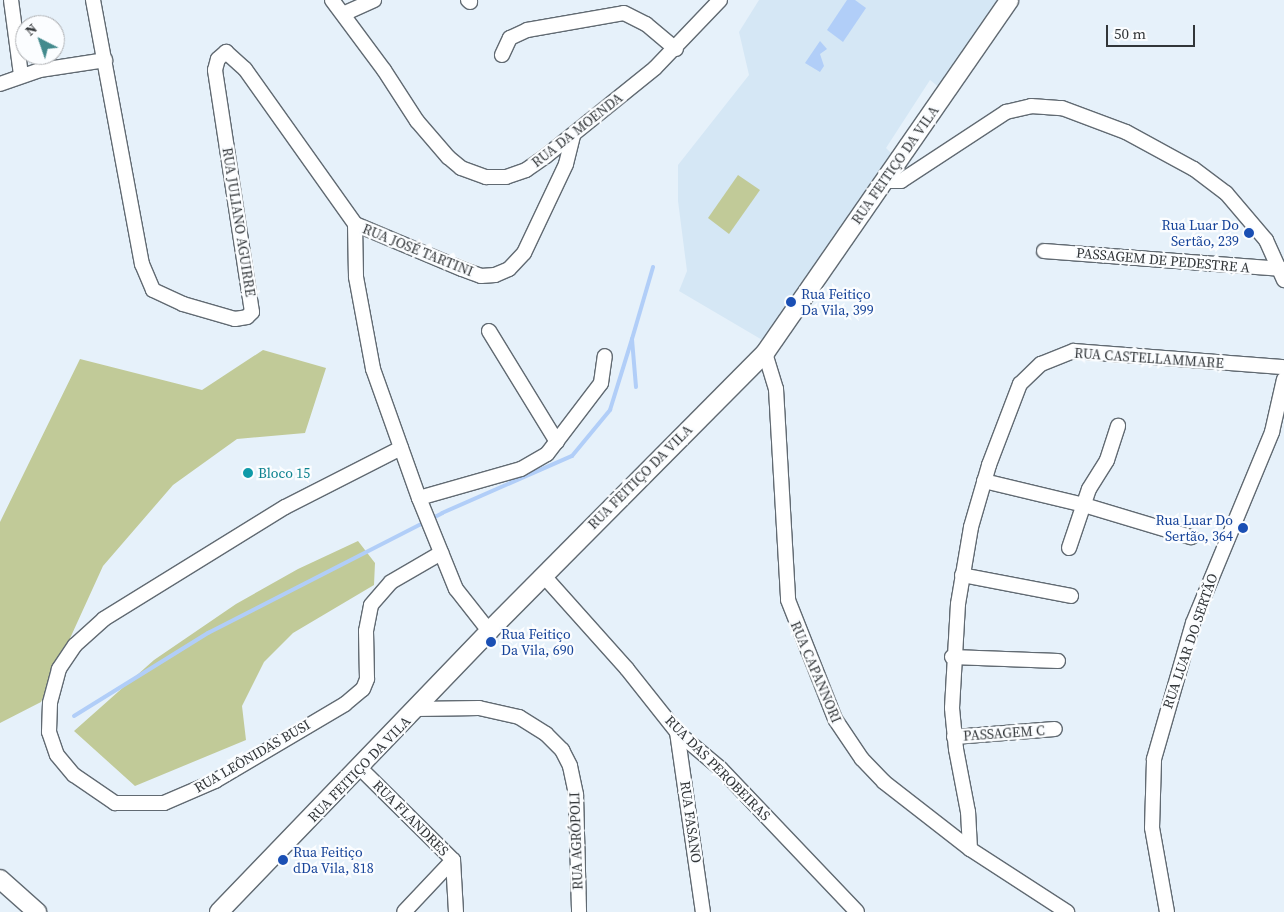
<!DOCTYPE html>
<meta charset="utf-8">
<style>
body{margin:0}
#map{position:relative;width:1284px;height:912px;overflow:hidden;background:#e6f1fa;font-family:"Source Serif 4",serif}
div>[style]{position:absolute}
[style*='--x']{left:calc(var(--x)*1px);top:calc(var(--y)*1px);width:calc(var(--w)*1px);rotate:calc(var(--a)*1deg)}
.built>*{inset:0;background:#d5e7f5}
.green>*{inset:0;background:#c1ca98}
.water>*{inset:0;background:#b1cef8}
.stream>*{height:4px;margin:-2px;padding:0 2px;transform-origin:2px;border-radius:2px;background:#b1cef8}
.roads{filter:drop-shadow(1px 0 #616a72) drop-shadow(-1px 0 #616a72) drop-shadow(0 1px #616a72) drop-shadow(0 -1px #616a72)}
.minor>*{height:14px;margin:-7px;padding:0 7px;transform-origin:7px;border-radius:7px;background:#fff}
.tertiary>*{height:18px;margin:-9px;padding:0 9px;transform-origin:9px;border-radius:9px;background:#fff}
.dots>*{width:14px;height:14px;translate:-50% -50%;box-sizing:border-box;border:2px solid #fbfdff;border-radius:50%}
span{translate:-50% -50%;white-space:nowrap;text-align:center;line-height:1.15;-webkit-text-stroke:4.5px #fbfdff;paint-order:stroke}
.street-label{font-size:14px;color:#323639}
.transit-label{font-size:14px;color:#164399}
.right{translate:-100% -50%;text-align:right}
.left{translate:0 -50%;text-align:left}
.culture-label{font-size:14px;color:#0d838f}
.north{position:absolute;left:15px;top:15px;width:50px;height:50px;box-sizing:border-box;background:#fbfdff;border:1px solid #abadb0;border-radius:50%;rotate:319deg;font-size:14px;font-weight:700;line-height:20px;text-align:center;color:#323639}
.north::after{content:'';display:block;margin:auto;width:18px;height:22px;background:#428a8d;clip-path:polygon(50% 0,100% 100%,50% 72%,0 100%)}
.scale{position:absolute;left:1106px;top:25px;width:89px;height:22px;box-sizing:border-box;border:2px solid #323639;border-top:0;padding-left:6px;font-size:15px;line-height:18px;white-space:nowrap;color:#323639;-webkit-text-stroke:4px #fbfdff;paint-order:stroke}
</style>
<div id="map">
<div class="built">
<i style="clip-path:polygon(759px 0,998px 0,940px 88px,930px 80px,886px 148px,892px 154px,764px 341px,679px 291px,687px 271px,678px 201px,678px 165px,749px 75px,739px 32px)"></i>
</div>
<div class="green">
<i style="clip-path:polygon(738px 175px,760px 190px,729px 234px,708px 218px)"></i>
<i style="clip-path:polygon(263px 350px,326px 368px,305px 433px,237px 439px,173px 485px,103px 566px,41px 702px,0 723px,0 522px,80px 359px,202px 390px)"></i>
<i style="clip-path:polygon(358px 541px,375px 563px,374px 585px,293px 633px,264px 662px,242px 706px,246px 740px,135px 786px,74px 731px,154px 660px,236px 604px,298px 569px)"></i>
</div>
<div class="water">
<i style="clip-path:polygon(847px 0,855px 0,866px 8px,843px 42px,827px 30px)"></i>
<i style="clip-path:polygon(820px 41px,827px 49px,820px 54px,824px 66px,820px 72px,805px 63px)"></i>
</div>
<div class="stream">
<i style="--x:636;--y:387;--w:48;--a:-94.8"></i>
<i style="--x:632;--y:339;--w:75;--a:-73.7"></i>
<i style="--x:74;--y:716;--w:158;--a:-31.8"></i>
<i style="--x:208;--y:633;--w:263;--a:-27.1"></i>
<i style="--x:442;--y:513;--w:142;--a:-23.7"></i>
<i style="--x:572;--y:456;--w:60;--a:-50.4"></i>
<i style="--x:610;--y:410;--w:74;--a:-72.8"></i>
</div>
<div class="roads">
<div class="minor">
<i style="--x:11;--y:0;--w:76;--a:82.4"></i>
<i style="--x:93;--y:0;--w:269;--a:79.5"></i>
<i style="--x:142;--y:264;--w:28;--a:67"></i>
<i style="--x:153;--y:290;--w:33;--a:25"></i>
<i style="--x:183;--y:304;--w:54;--a:16.1"></i>
<i style="--x:235;--y:319;--w:12;--a:-9"></i>
<i style="--x:247;--y:317;--w:7;--a:-45"></i>
<i style="--x:252;--y:312;--w:245;--a:-98.7"></i>
<i style="--x:215;--y:70;--w:11;--a:-75"></i>
<i style="--x:218;--y:59;--w:11;--a:-41"></i>
<i style="--x:226;--y:52;--w:25;--a:42"></i>
<i style="--x:245;--y:69;--w:190;--a:54.6"></i>
<i style="--x:332;--y:0;--w:87;--a:53.4"></i>
<i style="--x:384;--y:70;--w:61;--a:57.1"></i>
<i style="--x:417;--y:121;--w:48;--a:49.3"></i>
<i style="--x:448;--y:157;--w:17;--a:40"></i>
<i style="--x:461;--y:168;--w:27;--a:20"></i>
<i style="--x:486;--y:177;--w:20;--a:0"></i>
<i style="--x:506;--y:177;--w:21;--a:-19"></i>
<i style="--x:526;--y:170;--w:24;--a:-35"></i>
<i style="--x:546;--y:156;--w:140;--a:-38.9"></i>
<i style="--x:655;--y:68;--w:94;--a:-46.3"></i>
<i style="--x:468;--y:0;--w:3;--a:45"></i>
<i style="--x:343;--y:14;--w:34;--a:-24"></i>
<i style="--x:502;--y:55;--w:19;--a:-65"></i>
<i style="--x:510;--y:38;--w:19;--a:-25"></i>
<i style="--x:527;--y:30;--w:98;--a:-9.9"></i>
<i style="--x:624;--y:13;--w:25;--a:27"></i>
<i style="--x:646;--y:24;--w:39;--a:40"></i>
<i style="--x:0;--y:84;--w:42;--a:-19.3"></i>
<i style="--x:40;--y:70;--w:66;--a:-8.7"></i>
<i style="--x:883;--y:181;--w:18;--a:0"></i>
<i style="--x:901;--y:181;--w:126;--a:-33.3"></i>
<i style="--x:1006;--y:112;--w:26;--a:-13"></i>
<i style="--x:1031;--y:106;--w:31;--a:4"></i>
<i style="--x:1062;--y:108;--w:68;--a:20.6"></i>
<i style="--x:1126;--y:132;--w:77;--a:28.6"></i>
<i style="--x:1194;--y:169;--w:40;--a:37"></i>
<i style="--x:1226;--y:193;--w:62;--a:49.6"></i>
<i style="--x:1266;--y:240;--w:44;--a:65.8"></i>
<i style="--x:355;--y:224;--w:53;--a:88.9"></i>
<i style="--x:356;--y:277;--w:94;--a:79.5"></i>
<i style="--x:373;--y:369;--w:137;--a:70.4"></i>
<i style="--x:419;--y:498;--w:98;--a:67.9"></i>
<i style="--x:456;--y:589;--w:53;--a:51.8"></i>
<i style="--x:355;--y:224;--w:116;--a:22.8"></i>
<i style="--x:462;--y:269;--w:20;--a:20"></i>
<i style="--x:481;--y:276;--w:14;--a:-4"></i>
<i style="--x:495;--y:275;--w:15;--a:-23"></i>
<i style="--x:509;--y:269;--w:22;--a:-47"></i>
<i style="--x:524;--y:253;--w:98;--a:-64.7"></i>
<i style="--x:566;--y:164;--w:30;--a:-76"></i>
<i style="--x:1044;--y:251;--w:239;--a:4.3"></i>
<i style="--x:489;--y:331;--w:130;--a:58.5"></i>
<i style="--x:765;--y:353;--w:38;--a:73"></i>
<i style="--x:776;--y:389;--w:211;--a:86.7"></i>
<i style="--x:788;--y:600;--w:128;--a:68.4"></i>
<i style="--x:835;--y:719;--w:48;--a:56"></i>
<i style="--x:862;--y:759;--w:32;--a:46"></i>
<i style="--x:884;--y:782;--w:109;--a:37.9"></i>
<i style="--x:970;--y:849;--w:116;--a:33"></i>
<i style="--x:401;--y:448;--w:130;--a:153"></i>
<i style="--x:285;--y:507;--w:213;--a:148.3"></i>
<i style="--x:104;--y:619;--w:39;--a:138"></i>
<i style="--x:75;--y:645;--w:29;--a:124"></i>
<i style="--x:59;--y:669;--w:35;--a:105"></i>
<i style="--x:50;--y:703;--w:29;--a:92"></i>
<i style="--x:49;--y:732;--w:24;--a:71"></i>
<i style="--x:57;--y:755;--w:26;--a:50"></i>
<i style="--x:74;--y:775;--w:50;--a:34.3"></i>
<i style="--x:115;--y:803;--w:49;--a:0"></i>
<i style="--x:164;--y:803;--w:56;--a:-23.3"></i>
<i style="--x:215;--y:781;--w:151;--a:-30.6"></i>
<i style="--x:345;--y:704;--w:23;--a:-40"></i>
<i style="--x:363;--y:689;--w:11;--a:-68"></i>
<i style="--x:367;--y:679;--w:48;--a:-91.2"></i>
<i style="--x:366;--y:631;--w:26;--a:-79"></i>
<i style="--x:371;--y:605;--w:30;--a:-49"></i>
<i style="--x:391;--y:582;--w:58;--a:-30.1"></i>
<i style="--x:984;--y:481;--w:103;--a:13.5"></i>
<i style="--x:1084;--y:505;--w:112;--a:16.7"></i>
<i style="--x:419;--y:498;--w:106;--a:-15.9"></i>
<i style="--x:521;--y:469;--w:30;--a:-30"></i>
<i style="--x:547;--y:454;--w:89;--a:-52.7"></i>
<i style="--x:601;--y:383;--w:27;--a:-82"></i>
<i style="--x:1069;--y:548;--w:62;--a:-71.3"></i>
<i style="--x:1089;--y:489;--w:34;--a:-58"></i>
<i style="--x:1107;--y:460;--w:36;--a:-72"></i>
<i style="--x:543;--y:575;--w:126;--a:48.2"></i>
<i style="--x:627;--y:669;--w:80;--a:51.6"></i>
<i style="--x:677;--y:732;--w:57;--a:40.1"></i>
<i style="--x:721;--y:769;--w:197;--a:46.4"></i>
<i style="--x:962;--y:575;--w:111;--a:10.9"></i>
<i style="--x:952;--y:657;--w:106;--a:2.2"></i>
<i style="--x:416;--y:709;--w:63;--a:-0.9"></i>
<i style="--x:479;--y:708;--w:41;--a:12.7"></i>
<i style="--x:519;--y:717;--w:32;--a:32"></i>
<i style="--x:546;--y:734;--w:23;--a:45"></i>
<i style="--x:562;--y:750;--w:18;--a:63"></i>
<i style="--x:570;--y:766;--w:30;--a:78"></i>
<i style="--x:576;--y:795;--w:117;--a:88.5"></i>
<i style="--x:677;--y:732;--w:182;--a:81.8"></i>
<i style="--x:954;--y:737;--w:101;--a:-4.5"></i>
<i style="--x:360;--y:768;--w:131;--a:44.7"></i>
<i style="--x:453;--y:860;--w:71;--a:133.3"></i>
<i style="--x:970;--y:849;--w:37;--a:-93"></i>
<i style="--x:968;--y:812;--w:64;--a:-100.8"></i>
<i style="--x:956;--y:749;--w:41;--a:-95.6"></i>
<i style="--x:952;--y:708;--w:104;--a:-86.7"></i>
<i style="--x:958;--y:604;--w:78;--a:-80.4"></i>
<i style="--x:971;--y:527;--w:65;--a:-73.8"></i>
<i style="--x:989;--y:465;--w:87;--a:-69.1"></i>
<i style="--x:1020;--y:384;--w:29;--a:-44"></i>
<i style="--x:1041;--y:364;--w:35;--a:-22"></i>
<i style="--x:1074;--y:351;--w:211;--a:4.4"></i>
<i style="--x:453;--y:860;--w:52;--a:86.7"></i>
<i style="--x:1167;--y:912;--w:85;--a:-100.1"></i>
<i style="--x:1152;--y:828;--w:69;--a:-88.3"></i>
<i style="--x:1154;--y:759;--w:141;--a:-74"></i>
<i style="--x:1193;--y:623;--w:207;--a:-67.5"></i>
<i style="--x:1272;--y:432;--w:54;--a:-77.2"></i>
</div>
<div class="tertiary">
<i style="--x:0;--y:879;--w:50;--a:41.7"></i>
<i style="--x:219;--y:912;--w:390;--a:-46.1"></i>
<i style="--x:489;--y:631;--w:392;--a:-45.2"></i>
<i style="--x:765;--y:353;--w:429;--a:-55.3"></i>
</div>
</div>
<div class="dots">
<i style="left:1249px;top:233px;background:#1a4fb4"></i>
<i style="left:791px;top:302px;background:#1a4fb4"></i>
<i style="left:248px;top:473px;background:#0f9aa8"></i>
<i style="left:1243px;top:528px;background:#1a4fb4"></i>
<i style="left:491px;top:642px;background:#1a4fb4"></i>
<i style="left:283px;top:860px;background:#1a4fb4"></i>
</div>
<div class="street-label">
<span style="left:577px;top:130px;rotate:-38deg">RUA DA MOENDA</span>
<span style="left:895px;top:165px;rotate:-55deg">RUA FEITIÇO DA VILA</span>
<span style="left:239px;top:222px;rotate:81deg">RUA JULIANO AGUIRRE</span>
<span style="left:418px;top:250px;rotate:22deg">RUA JOSÉ TARTINI</span>
<span style="left:1163px;top:260px;rotate:5deg">PASSAGEM DE PEDESTRE A</span>
<span style="left:1149px;top:358px;rotate:4deg">RUA CASTELLAMMARE</span>
<span style="left:640px;top:477px;rotate:-45deg">RUA FEITIÇO DA VILA</span>
<span style="left:1190px;top:641px;rotate:-71deg">RUA LUAR DO SERTÃO</span>
<span style="left:816px;top:672px;rotate:67deg">RUA CAPANNORI</span>
<span style="left:1004px;top:733px;rotate:-4deg">PASSAGEM C</span>
<span style="left:252px;top:756px;rotate:-30deg">RUA LEÔNIDAS BUSI</span>
<span style="left:718px;top:768px;rotate:45deg">RUA DAS PEROBEIRAS</span>
<span style="left:359px;top:769px;rotate:-46deg">RUA FEITIÇO DA VILA</span>
<span style="left:411px;top:818px;rotate:45deg">RUA FLANDRES</span>
<span style="left:691px;top:822px;rotate:82deg">RUA FASANO</span>
<span style="left:576px;top:841px;rotate:-92deg">RUA AGRÓPOLI</span>
</div>
<div class="transit-label">
<span class="right" style="left:1239px;top:233px">Rua Luar Do<br>Sertão, 239</span>
<span class="left" style="left:801px;top:302px">Rua Feitiço<br>Da Vila, 399</span>
<span class="right" style="left:1233px;top:528px">Rua Luar Do<br>Sertão, 364</span>
<span class="left" style="left:501px;top:642px">Rua Feitiço<br>Da Vila, 690</span>
<span class="left" style="left:293px;top:860px">Rua Feitiço<br>dDa Vila, 818</span>
</div>
<div class="culture-label">
<span class="left" style="left:258px;top:473px">Bloco 15</span>
</div>
<div class="north">N</div>
<div class="scale">50 m</div>
</div>
